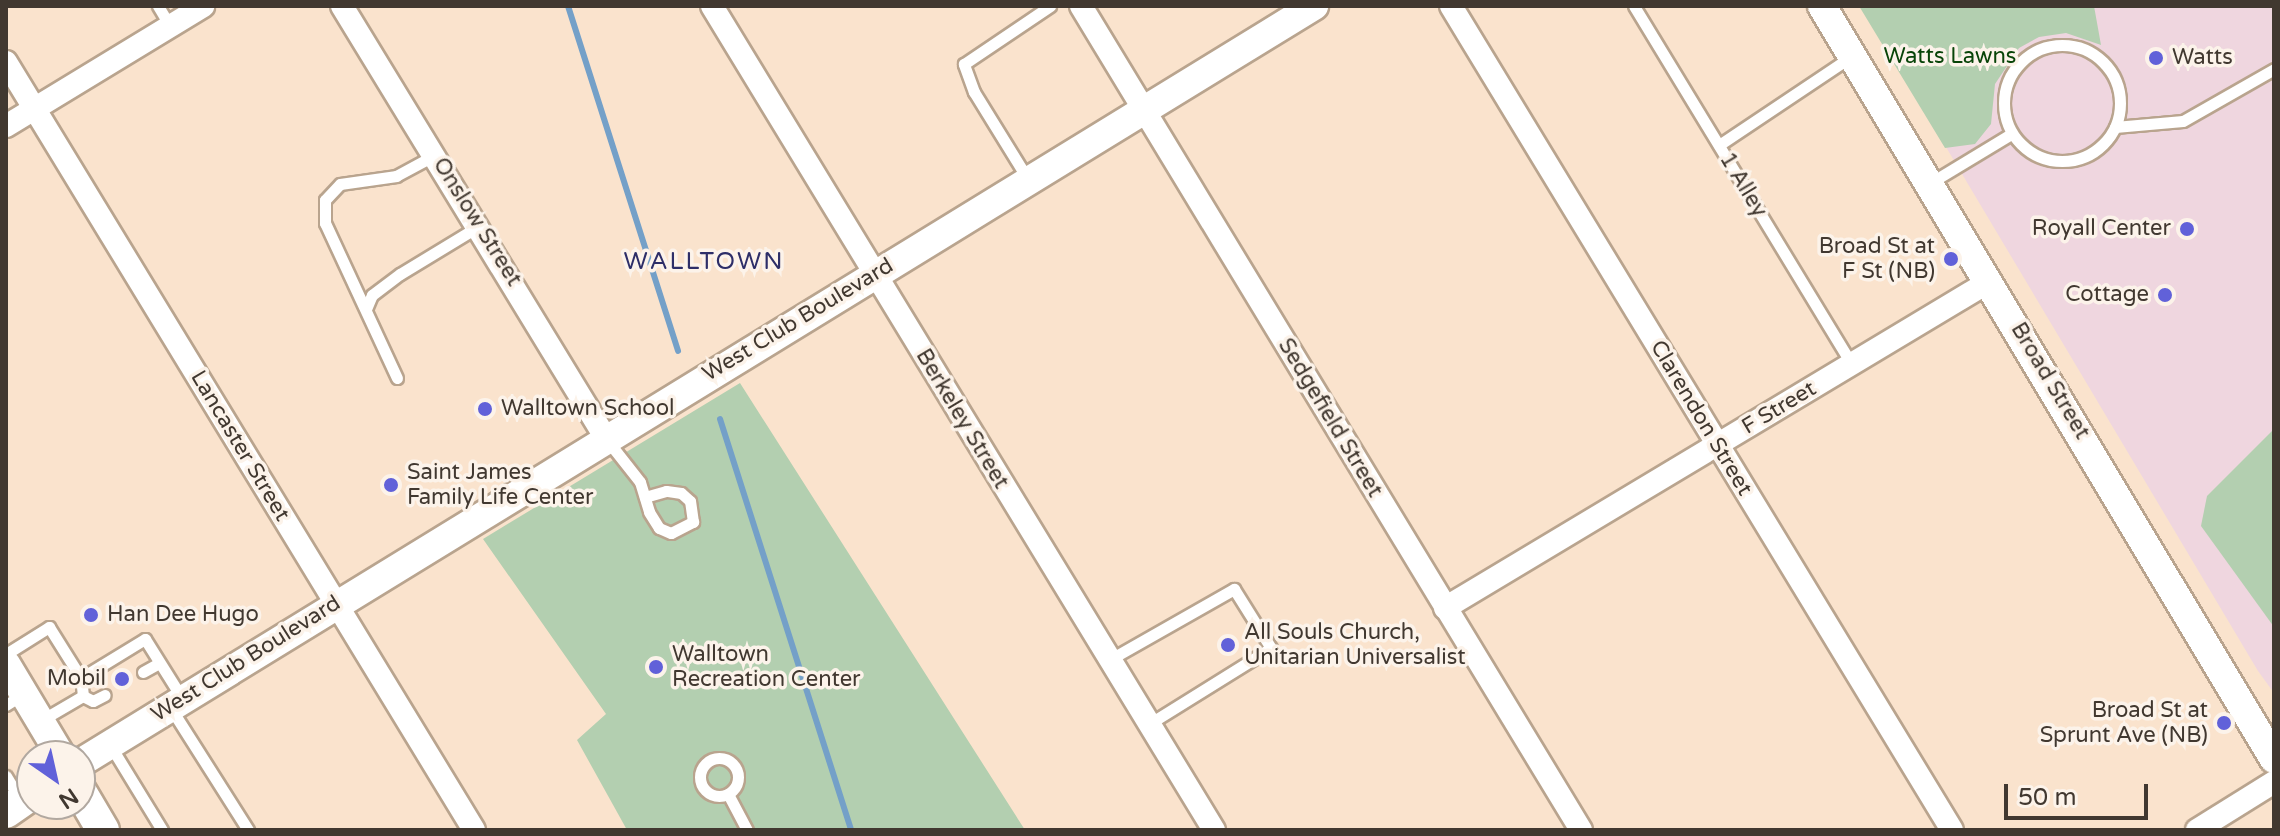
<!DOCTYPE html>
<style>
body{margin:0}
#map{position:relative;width:2280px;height:836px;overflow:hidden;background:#fae3cd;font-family:"Varela Round",sans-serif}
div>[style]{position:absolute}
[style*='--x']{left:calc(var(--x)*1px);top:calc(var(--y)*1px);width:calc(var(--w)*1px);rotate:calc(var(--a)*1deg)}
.education>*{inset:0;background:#efd6df}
.green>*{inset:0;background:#b3cfb0}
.stream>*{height:6px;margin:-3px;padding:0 3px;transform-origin:3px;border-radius:3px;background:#74a0c8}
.roads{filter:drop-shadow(2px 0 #b9a48e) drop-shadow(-2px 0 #b9a48e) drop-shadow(0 2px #b9a48e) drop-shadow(0 -2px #b9a48e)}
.service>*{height:11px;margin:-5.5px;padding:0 5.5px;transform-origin:5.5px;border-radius:5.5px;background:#fff}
.service>.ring{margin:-5.5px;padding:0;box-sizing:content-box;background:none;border:11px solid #fff;border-radius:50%}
.minor>*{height:22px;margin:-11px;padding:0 11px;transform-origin:11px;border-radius:11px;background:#fff}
.tertiary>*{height:28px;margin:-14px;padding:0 14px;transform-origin:14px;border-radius:14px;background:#fff}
.secondary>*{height:32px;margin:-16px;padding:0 16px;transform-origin:16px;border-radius:16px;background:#fff}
.dots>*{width:22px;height:22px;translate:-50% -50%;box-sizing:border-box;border:4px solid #fcf3ea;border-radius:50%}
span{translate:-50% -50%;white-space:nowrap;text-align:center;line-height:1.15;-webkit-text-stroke:7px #fcf3ea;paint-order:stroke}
.park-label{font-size:22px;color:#084408}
.poi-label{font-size:22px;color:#413830}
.left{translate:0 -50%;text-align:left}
.right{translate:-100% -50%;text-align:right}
.street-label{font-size:22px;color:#413830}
.neighbourhood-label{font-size:24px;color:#2d2e68;letter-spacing:2px}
.frame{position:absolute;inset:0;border:8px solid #413830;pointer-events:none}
.north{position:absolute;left:16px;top:740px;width:80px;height:80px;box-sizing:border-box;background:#fcf3ea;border:2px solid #b1a8a0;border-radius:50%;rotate:146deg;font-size:22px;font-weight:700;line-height:32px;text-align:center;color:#413830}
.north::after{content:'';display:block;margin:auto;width:28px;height:36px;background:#6161d9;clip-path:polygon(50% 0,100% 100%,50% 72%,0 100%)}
.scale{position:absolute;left:2004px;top:784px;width:144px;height:36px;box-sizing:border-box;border:4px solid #413830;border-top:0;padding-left:10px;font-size:24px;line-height:28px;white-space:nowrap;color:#413830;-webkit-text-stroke:6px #fcf3ea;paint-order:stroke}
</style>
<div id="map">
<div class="education">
<i style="clip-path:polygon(1862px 6px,2274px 6px,2274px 693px,2258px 671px)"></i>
</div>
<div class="green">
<i style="clip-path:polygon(1859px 6px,2094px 6px,2101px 45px,2066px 33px,2039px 37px,2019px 48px,1995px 84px,1991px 124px,1975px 144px,1945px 148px)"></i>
<i style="clip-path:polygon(740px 383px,1025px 830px,627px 830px,577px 740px,606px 714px,483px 539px)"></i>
<i style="clip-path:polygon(2274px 429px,2274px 627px,2201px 526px,2207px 496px)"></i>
</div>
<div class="stream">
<i style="--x:568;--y:6;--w:362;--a:72.3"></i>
<i style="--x:720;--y:419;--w:431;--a:72.3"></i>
</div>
<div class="roads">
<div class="service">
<i style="--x:158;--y:6;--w:23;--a:59"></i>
<i style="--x:1634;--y:6;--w:419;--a:58.7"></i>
<i class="ring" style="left:2004px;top:45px;width:105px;height:105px"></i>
<i style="--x:2115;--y:127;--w:68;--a:-5"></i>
<i style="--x:2183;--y:121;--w:105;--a:-29.7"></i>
<i style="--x:1719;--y:145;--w:160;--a:-33.8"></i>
<i style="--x:1029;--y:181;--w:105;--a:-121.7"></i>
<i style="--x:974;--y:92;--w:30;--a:-110"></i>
<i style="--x:964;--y:64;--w:104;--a:-34"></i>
<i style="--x:1930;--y:183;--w:95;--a:-31.2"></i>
<i style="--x:366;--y:309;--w:15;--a:-67"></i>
<i style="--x:372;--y:295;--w:35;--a:-37"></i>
<i style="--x:400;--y:274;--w:92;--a:-31.3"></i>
<i style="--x:397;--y:378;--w:171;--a:-114.9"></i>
<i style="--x:325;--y:223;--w:23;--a:-90"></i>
<i style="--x:325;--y:200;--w:22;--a:-47"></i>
<i style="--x:340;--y:184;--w:57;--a:-8.1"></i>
<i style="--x:396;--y:176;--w:44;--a:-28.3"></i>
<i style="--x:607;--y:440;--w:53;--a:51.8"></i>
<i style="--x:640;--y:482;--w:31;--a:73"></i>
<i style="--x:649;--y:512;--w:19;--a:58"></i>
<i style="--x:659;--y:528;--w:13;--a:23"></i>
<i style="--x:671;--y:533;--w:25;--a:-27"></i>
<i style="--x:693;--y:522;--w:21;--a:-98"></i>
<i style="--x:690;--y:501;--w:12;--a:-138"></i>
<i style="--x:681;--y:493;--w:15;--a:-172"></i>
<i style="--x:666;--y:491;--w:22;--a:164"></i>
<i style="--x:6;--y:654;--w:51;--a:-32.1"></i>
<i style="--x:49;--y:627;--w:60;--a:57.9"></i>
<i style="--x:81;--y:678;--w:75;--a:-31.4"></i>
<i style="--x:145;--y:639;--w:70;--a:57.9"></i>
<i style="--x:1109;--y:660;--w:144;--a:-29.6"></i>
<i style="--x:1234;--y:589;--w:70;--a:57.9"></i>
<i style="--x:1271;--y:648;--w:144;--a:148.1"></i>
<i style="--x:143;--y:672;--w:18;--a:-29"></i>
<i style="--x:83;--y:696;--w:11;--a:27"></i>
<i style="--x:93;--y:701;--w:13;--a:-27"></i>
<i style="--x:6;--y:705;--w:20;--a:-33"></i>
<i style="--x:170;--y:707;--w:146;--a:57.6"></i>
<i style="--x:40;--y:721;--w:50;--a:-30.2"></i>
<i style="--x:83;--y:696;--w:18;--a:-96"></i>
<i style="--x:110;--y:745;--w:100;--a:58.5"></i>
<i class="ring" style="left:700px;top:758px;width:27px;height:27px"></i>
<i style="--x:6;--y:776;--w:27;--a:59"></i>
<i style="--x:728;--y:794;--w:41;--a:62.2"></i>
</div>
<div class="minor">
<i style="--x:342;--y:6;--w:509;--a:58.59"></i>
<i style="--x:712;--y:6;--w:965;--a:58.65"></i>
<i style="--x:1081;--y:6;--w:964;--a:58.75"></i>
<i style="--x:1451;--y:6;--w:964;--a:58.7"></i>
<i style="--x:6;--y:62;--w:899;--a:58.64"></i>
<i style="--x:6;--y:126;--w:231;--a:-31.3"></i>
<i style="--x:1445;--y:608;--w:636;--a:-30.96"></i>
<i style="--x:2197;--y:830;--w:91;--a:-31.9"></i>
</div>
<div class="tertiary">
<i style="--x:1822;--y:6;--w:878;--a:59.03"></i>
<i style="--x:6;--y:664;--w:107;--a:59.1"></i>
<i style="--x:80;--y:763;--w:1448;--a:-31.53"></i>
</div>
<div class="secondary">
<i style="--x:80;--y:791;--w:45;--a:59.5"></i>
<i style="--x:6;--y:812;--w:32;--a:-35"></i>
</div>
</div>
<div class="dots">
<i style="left:2156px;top:58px;background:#6161d9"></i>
<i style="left:2187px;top:229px;background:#6161d9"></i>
<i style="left:1951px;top:259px;background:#6161d9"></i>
<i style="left:2165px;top:295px;background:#6161d9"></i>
<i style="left:485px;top:409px;background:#6161d9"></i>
<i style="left:391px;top:485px;background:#6161d9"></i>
<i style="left:91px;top:615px;background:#6161d9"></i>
<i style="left:1228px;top:645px;background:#6161d9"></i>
<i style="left:656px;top:667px;background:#6161d9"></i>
<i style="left:122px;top:679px;background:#6161d9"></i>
<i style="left:2224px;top:723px;background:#6161d9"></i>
</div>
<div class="park-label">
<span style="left:1950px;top:57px">Watts Lawns</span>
</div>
<div class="poi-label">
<span class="left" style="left:2172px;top:58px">Watts</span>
<span class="right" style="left:2171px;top:229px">Royall Center</span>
<span class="right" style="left:1935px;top:259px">Broad St at<br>F St (NB)</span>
<span class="right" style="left:2149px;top:295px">Cottage</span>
<span class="left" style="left:501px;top:409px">Walltown School</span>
<span class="left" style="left:407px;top:485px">Saint James<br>Family Life Center</span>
<span class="left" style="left:107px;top:615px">Han Dee Hugo</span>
<span class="left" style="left:1244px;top:645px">All Souls Church,<br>Unitarian Universalist</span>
<span class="left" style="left:672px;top:667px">Walltown<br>Recreation Center</span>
<span class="right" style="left:106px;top:679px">Mobil</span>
<span class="right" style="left:2208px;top:723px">Broad St at<br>Sprunt Ave (NB)</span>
</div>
<div class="street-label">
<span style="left:1743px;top:185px;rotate:59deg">1 Alley</span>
<span style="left:477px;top:222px;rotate:58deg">Onslow Street</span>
<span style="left:798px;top:320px;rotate:-31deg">West Club Boulevard</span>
<span style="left:2050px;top:381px;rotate:59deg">Broad Street</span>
<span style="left:1779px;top:408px;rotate:-31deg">F Street</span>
<span style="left:1330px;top:418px;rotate:59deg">Sedgefield Street</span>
<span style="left:1701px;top:418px;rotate:59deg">Clarendon Street</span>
<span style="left:962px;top:419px;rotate:59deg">Berkeley Street</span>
<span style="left:240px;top:446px;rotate:59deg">Lancaster Street</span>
<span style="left:246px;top:659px;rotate:-32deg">West Club Boulevard</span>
</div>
<div class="neighbourhood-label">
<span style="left:704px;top:262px">WALLTOWN</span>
</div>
<div class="frame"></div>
<div class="north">N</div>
<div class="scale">50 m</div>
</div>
